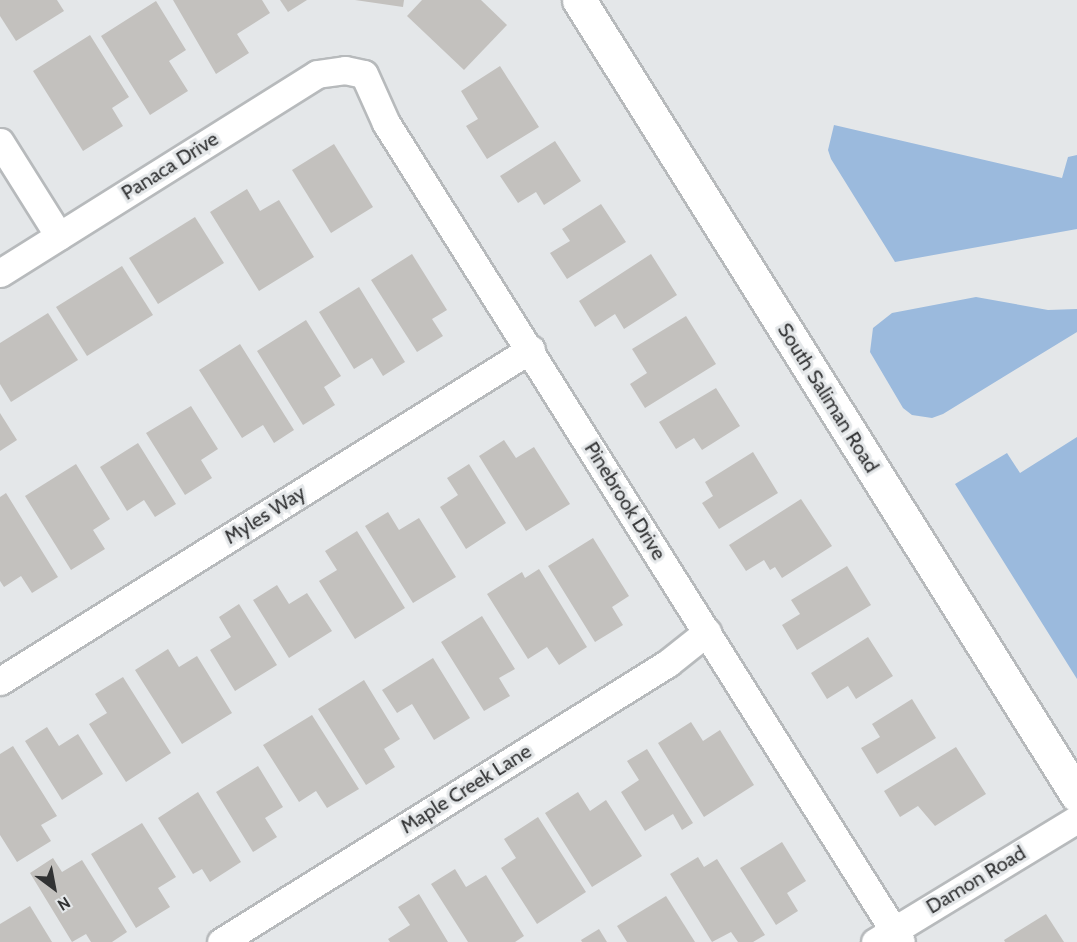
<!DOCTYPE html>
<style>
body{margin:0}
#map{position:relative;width:1077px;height:942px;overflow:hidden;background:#e4e7e9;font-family:Cabin,sans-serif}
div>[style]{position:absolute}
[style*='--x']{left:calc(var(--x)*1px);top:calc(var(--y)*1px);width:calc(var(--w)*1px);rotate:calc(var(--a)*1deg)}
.green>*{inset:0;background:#9bbadd}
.building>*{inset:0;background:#c3c1be}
.roads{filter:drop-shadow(2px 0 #b7babc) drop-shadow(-2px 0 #b7babc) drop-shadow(0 2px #b7babc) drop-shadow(0 -2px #b7babc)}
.street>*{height:27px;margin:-13.5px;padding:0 13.5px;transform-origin:13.5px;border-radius:13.5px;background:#fff}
.secondary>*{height:33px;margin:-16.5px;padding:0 16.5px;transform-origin:16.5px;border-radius:16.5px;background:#fff}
span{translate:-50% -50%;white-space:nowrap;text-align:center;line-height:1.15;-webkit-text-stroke:6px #e4e7e9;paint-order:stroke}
.street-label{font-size:20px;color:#313233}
.north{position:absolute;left:24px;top:858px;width:60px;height:60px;-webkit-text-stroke:4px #e4e7e9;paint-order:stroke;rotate:148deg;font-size:16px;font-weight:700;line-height:24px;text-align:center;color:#313233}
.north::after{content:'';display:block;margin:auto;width:21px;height:27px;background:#313233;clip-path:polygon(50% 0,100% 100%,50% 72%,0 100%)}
</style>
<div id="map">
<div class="green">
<i style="clip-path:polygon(834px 125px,1062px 178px,1068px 157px,1077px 155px,1077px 229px,895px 262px,831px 159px,828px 150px)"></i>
<i style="clip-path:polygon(976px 297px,1048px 310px,1077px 309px,1077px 332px,943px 414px,932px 418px,912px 415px,903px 408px,870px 352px,873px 328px,892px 313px)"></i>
<i style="clip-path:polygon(1077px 437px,1077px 679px,955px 484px,1007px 453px,1020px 473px)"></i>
</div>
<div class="building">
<i style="clip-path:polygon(0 0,57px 0,64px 11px,16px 41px,0 16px)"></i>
<i style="clip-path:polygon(173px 0,262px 0,270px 13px,237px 34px,249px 53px,216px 74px)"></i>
<i style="clip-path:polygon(280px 0,307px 0,288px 12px)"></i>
<i style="clip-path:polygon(355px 0,404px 0,403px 7px)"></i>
<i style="clip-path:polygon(422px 0,481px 0,507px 25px,464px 70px,407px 16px)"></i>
<i style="clip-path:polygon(156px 1px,186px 50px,169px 61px,188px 91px,150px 115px,101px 36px)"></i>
<i style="clip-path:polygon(90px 35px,129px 97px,112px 108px,123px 126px,83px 151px,33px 71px)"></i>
<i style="clip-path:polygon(500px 66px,539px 127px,487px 159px,466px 126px,478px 119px,461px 91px)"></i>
<i style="clip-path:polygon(555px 141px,581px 181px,544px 205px,536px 192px,518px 203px,500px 176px)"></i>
<i style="clip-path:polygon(334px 144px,373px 207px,331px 233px,292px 170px)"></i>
<i style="clip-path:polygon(247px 189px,260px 211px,279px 200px,314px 257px,259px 291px,210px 212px)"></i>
<i style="clip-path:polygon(601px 204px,626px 242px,567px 279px,550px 253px,570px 241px,562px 229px)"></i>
<i style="clip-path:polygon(195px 217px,224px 263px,158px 304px,129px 258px)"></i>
<i style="clip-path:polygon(412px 254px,447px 310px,432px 319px,443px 336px,417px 352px,371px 280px)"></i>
<i style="clip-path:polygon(651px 254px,677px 295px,624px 329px,615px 314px,595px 327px,579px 301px)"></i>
<i style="clip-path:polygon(122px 266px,153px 315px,87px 356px,56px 307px)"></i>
<i style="clip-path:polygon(359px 287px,405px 362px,383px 376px,372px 358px,354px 369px,319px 312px)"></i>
<i style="clip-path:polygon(48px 313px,78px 360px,11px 402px,0 384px,0 343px)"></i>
<i style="clip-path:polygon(686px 316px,716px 364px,645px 408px,630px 384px,647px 373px,632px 349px)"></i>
<i style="clip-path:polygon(306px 320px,341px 376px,324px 387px,335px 405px,303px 425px,257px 351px)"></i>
<i style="clip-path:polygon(240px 344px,294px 430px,274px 443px,263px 425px,242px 438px,199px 370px)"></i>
<i style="clip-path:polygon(716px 388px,740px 426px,702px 450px,694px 438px,676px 449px,659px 422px)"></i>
<i style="clip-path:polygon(191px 406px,218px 449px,201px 460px,212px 478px,185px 495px,146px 433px)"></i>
<i style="clip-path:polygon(0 413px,17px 440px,0 451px)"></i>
<i style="clip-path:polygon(504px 440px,516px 458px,534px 447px,570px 504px,526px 531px,479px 456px)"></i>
<i style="clip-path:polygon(138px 443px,176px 504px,155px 517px,144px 500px,127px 511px,100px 467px)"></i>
<i style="clip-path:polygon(753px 452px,778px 493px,719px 529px,702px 503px,713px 496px,705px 482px)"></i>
<i style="clip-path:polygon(76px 464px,110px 519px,93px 530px,105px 549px,71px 570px,25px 496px)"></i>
<i style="clip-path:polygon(469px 464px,506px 523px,466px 549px,440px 507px,458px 495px,447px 478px)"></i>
<i style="clip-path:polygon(6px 493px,58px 577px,32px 593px,21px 576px,4px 587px,0 581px,0 497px)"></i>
<i style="clip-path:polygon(801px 499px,832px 546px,782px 578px,775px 567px,770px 570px,764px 560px,746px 571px,729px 545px)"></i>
<i style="clip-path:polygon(388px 512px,399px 530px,419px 518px,456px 577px,413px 603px,365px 526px)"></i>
<i style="clip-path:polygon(357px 531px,405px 608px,355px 639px,319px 581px,337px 570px,325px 551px)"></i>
<i style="clip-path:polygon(593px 538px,629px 596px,612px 607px,623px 625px,595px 642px,548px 566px)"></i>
<i style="clip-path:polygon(847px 566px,871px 605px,797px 650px,782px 625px,800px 614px,791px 600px)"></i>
<i style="clip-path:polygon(539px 569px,587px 647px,559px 665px,547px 647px,528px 659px,487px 594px,522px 572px,525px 578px)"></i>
<i style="clip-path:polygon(277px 585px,289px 604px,307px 593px,332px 631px,289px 658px,253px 600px)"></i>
<i style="clip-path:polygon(239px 604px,277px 665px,235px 691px,210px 650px,231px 637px,219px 617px)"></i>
<i style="clip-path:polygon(482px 616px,515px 669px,499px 678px,510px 696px,484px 711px,441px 642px)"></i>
<i style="clip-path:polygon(868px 637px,893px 676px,856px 699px,848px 686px,827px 699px,811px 673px)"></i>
<i style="clip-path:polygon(168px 649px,179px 667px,197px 656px,232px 713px,182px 744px,135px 670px)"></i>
<i style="clip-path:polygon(433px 658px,470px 718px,434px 740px,412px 704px,397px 713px,382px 690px)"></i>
<i style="clip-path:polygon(123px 677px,171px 753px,126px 782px,89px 724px,107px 713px,95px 694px)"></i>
<i style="clip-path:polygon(364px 680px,400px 739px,384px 749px,395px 767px,366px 785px,318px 709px)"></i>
<i style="clip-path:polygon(912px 699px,936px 738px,877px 774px,861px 748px,880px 737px,872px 724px)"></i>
<i style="clip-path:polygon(312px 715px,359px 789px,327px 808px,316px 791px,299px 802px,263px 745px)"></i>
<i style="clip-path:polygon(691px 722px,703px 741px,720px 730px,754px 785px,704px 817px,658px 743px)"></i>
<i style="clip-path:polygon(47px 727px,59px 746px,78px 734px,103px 774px,62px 800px,25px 741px)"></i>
<i style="clip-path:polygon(13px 746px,57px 816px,41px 825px,51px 841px,17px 862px,0 835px,0 754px)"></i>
<i style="clip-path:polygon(956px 747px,986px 794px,935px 826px,918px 806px,900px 817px,884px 791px)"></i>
<i style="clip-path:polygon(647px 749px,693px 823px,682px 830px,673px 814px,645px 831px,621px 792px,639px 780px,627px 761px)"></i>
<i style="clip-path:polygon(258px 766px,283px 807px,265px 818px,277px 837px,253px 852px,216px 792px)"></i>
<i style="clip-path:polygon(198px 792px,241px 862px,210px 882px,202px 869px,193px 874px,158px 818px)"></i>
<i style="clip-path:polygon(578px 792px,590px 811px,606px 800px,642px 856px,592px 887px,545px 813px)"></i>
<i style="clip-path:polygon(538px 817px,586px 892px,537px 924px,501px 868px,516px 858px,504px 839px)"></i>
<i style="clip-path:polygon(142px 823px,176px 877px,158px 888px,170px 907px,136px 928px,91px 854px)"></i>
<i style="clip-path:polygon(782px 842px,806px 881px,787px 893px,798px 911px,776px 925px,740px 868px)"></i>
<i style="clip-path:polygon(698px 857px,704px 867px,717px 859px,765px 935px,753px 942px,738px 942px,731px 932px,712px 942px,670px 874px)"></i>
<i style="clip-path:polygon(53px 858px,62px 872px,82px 860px,127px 932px,112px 942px,91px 942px,86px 934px,72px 942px,30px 873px)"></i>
<i style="clip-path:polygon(455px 869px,466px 887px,486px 875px,524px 936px,515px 942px,468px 942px,431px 884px)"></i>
<i style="clip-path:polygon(419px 894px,448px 942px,390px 942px,388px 939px,410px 925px,398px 907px)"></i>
<i style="clip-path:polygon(666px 896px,695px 942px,627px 942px,617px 926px)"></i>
<i style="clip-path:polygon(30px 906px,52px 942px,0 942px,0 924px)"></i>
<i style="clip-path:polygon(1046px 914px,1064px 942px,1005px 942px,1004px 940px)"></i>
<i style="clip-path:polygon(599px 929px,607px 942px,582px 942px,581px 940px)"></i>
</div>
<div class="roads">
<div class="street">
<i style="--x:0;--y:142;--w:111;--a:57.9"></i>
<i style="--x:0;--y:273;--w:374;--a:-32.1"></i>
<i style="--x:317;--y:74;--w:28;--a:-8"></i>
<i style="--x:345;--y:70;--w:19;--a:12"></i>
<i style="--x:364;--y:74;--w:54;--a:65.8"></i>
<i style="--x:386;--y:123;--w:967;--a:57.84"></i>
<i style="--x:0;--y:681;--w:626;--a:-32.02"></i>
<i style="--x:221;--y:942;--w:527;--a:-31.97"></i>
<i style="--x:668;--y:663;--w:50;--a:-38.5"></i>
<i style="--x:875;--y:942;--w:237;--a:-31.3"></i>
</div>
<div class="secondary">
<i style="--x:579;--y:0;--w:938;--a:57.94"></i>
</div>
</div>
<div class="street-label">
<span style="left:170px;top:166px;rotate:-32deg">Panaca Drive</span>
<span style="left:828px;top:398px;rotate:58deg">South Saliman Road</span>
<span style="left:625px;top:501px;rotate:58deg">Pinebrook Drive</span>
<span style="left:265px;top:515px;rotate:-32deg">Myles Way</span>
<span style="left:466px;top:789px;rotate:-32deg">Maple Creek Lane</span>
<span style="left:976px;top:880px;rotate:-31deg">Damon Road</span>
</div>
<div class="north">N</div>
</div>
